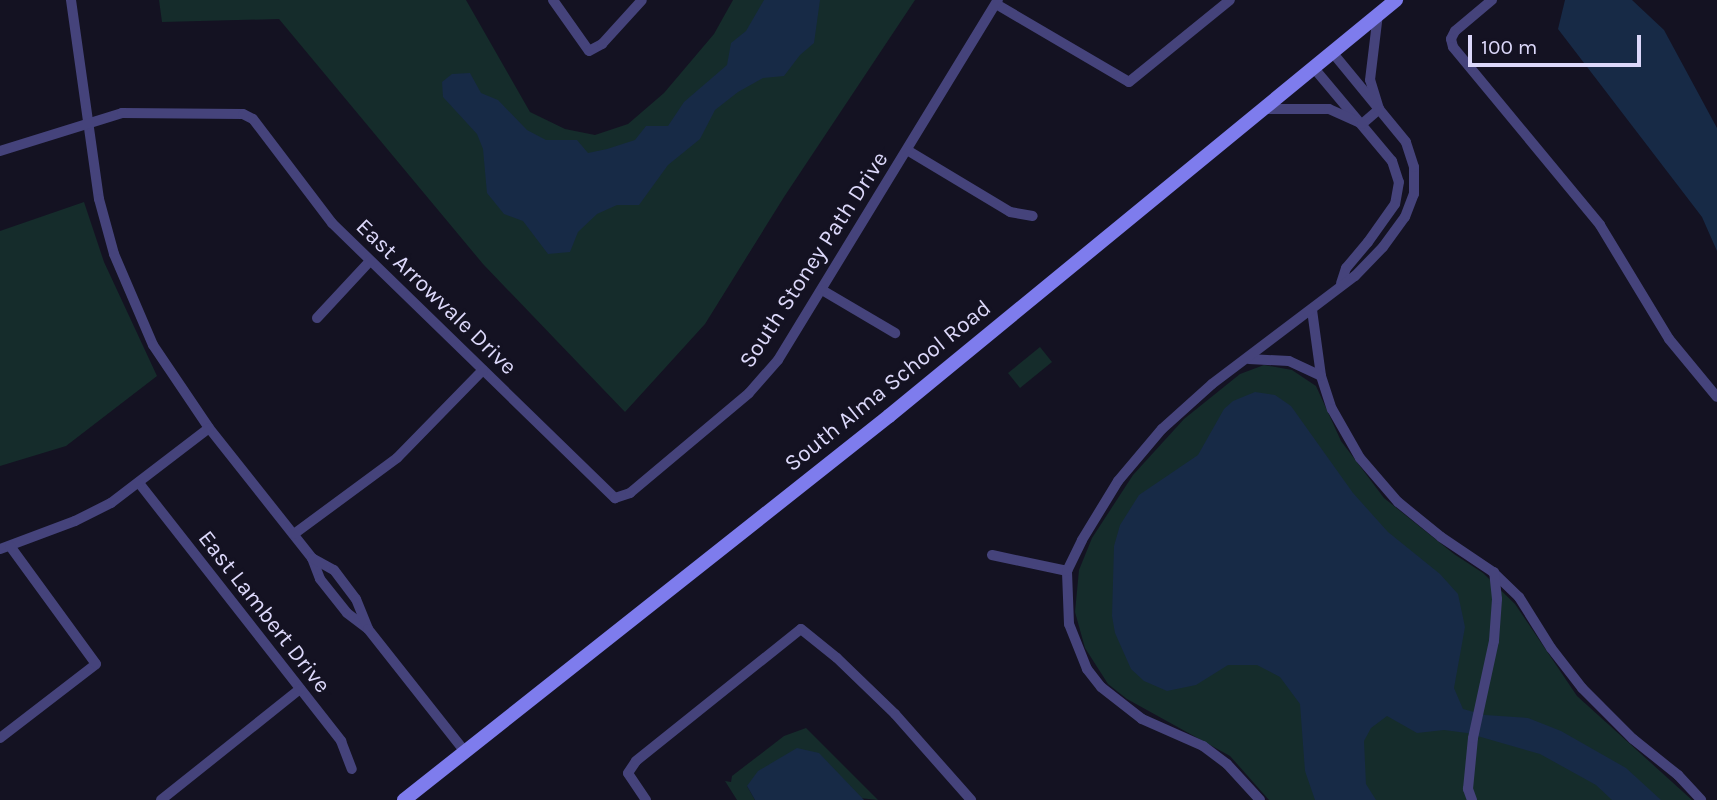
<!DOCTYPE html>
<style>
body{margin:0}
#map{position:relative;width:1717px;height:800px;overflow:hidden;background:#141222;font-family:Karla,sans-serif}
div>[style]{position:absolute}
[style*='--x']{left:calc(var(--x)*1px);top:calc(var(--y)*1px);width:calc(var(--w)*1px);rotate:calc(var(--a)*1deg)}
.green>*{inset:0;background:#152c2b}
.water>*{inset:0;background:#172a46}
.minor>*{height:10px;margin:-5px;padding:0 5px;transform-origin:5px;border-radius:5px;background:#45437b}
.secondary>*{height:14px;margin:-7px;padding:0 7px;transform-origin:7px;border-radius:7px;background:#7e7ced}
span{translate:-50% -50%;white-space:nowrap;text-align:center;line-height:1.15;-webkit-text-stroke:6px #141222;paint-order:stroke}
.street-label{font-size:23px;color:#dcd8fa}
.scale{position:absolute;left:1468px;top:35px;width:173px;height:32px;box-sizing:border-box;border:4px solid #dcd8fa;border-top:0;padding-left:9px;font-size:21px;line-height:24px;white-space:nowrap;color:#dcd8fa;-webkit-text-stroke:5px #141222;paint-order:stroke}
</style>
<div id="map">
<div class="green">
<i style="clip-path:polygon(159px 0,466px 0,530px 112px,565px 129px,595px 135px,628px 124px,664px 93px,714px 34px,733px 0,915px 0,784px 197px,705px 324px,625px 412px,483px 264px,279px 19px,162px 22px)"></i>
<i style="clip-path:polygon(84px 202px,104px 262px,157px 376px,66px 446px,0 466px,0 231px)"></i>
<i style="clip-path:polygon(1040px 347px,1052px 362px,1020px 388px,1008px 373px)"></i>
<i style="clip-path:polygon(1264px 365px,1292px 370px,1316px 386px,1341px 441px,1384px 498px,1454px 554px,1483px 573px,1515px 604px,1577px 696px,1692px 800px,1269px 800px,1230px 756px,1127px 699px,1108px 684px,1085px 648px,1075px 612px,1079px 570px,1092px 538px,1133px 475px,1184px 419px,1240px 374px)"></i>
<i style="clip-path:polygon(806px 728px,878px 800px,747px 786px,755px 800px,737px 800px,725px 781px,731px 782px,732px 776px,784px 736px)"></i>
</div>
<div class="water">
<i style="clip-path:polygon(764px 0,820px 0,814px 43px,800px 55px,784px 76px,763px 78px,738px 92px,715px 110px,700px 139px,668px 165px,639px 205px,617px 205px,597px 214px,578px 232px,570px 252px,548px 254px,523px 221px,504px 214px,487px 193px,483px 149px,477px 134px,443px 97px,442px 82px,452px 74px,470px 73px,481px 93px,498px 100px,527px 130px,546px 140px,577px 140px,588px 153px,607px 149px,635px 140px,646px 126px,668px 126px,684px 102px,727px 65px,731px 43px,746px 31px)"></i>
<i style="clip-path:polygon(1565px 0,1632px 0,1664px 30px,1717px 128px,1717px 251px,1702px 217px,1558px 29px)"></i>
<i style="clip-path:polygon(1255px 392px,1275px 395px,1291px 406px,1353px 493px,1388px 532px,1440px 574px,1458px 594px,1465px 627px,1454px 688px,1463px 709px,1485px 715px,1528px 718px,1561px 731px,1626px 768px,1661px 800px,1612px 800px,1596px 785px,1540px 754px,1467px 733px,1444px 730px,1417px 733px,1387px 716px,1371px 728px,1364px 741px,1366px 784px,1376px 800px,1315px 800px,1305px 771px,1300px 704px,1280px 677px,1257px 665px,1228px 665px,1196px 685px,1167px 691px,1144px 681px,1131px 669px,1115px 633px,1112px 616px,1114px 546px,1120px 525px,1139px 495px,1198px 455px,1224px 409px,1233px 401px)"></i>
<i style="clip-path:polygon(797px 748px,819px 753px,864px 800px,755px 800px,747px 786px,758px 771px)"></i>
</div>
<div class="minor">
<i style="--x:71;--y:0;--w:201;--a:82"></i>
<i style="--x:99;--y:199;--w:57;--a:74.7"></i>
<i style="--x:114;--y:254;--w:99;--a:66.8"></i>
<i style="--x:153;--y:345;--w:100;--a:56"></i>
<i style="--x:209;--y:428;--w:166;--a:51.6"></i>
<i style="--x:312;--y:558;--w:22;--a:69"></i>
<i style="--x:320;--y:579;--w:43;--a:51.5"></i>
<i style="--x:347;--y:613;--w:26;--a:37"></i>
<i style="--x:553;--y:0;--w:62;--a:54.8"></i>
<i style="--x:589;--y:51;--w:15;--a:-28"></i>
<i style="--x:602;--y:44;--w:59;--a:-47.7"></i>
<i style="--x:1492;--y:0;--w:48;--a:140"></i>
<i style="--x:1455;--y:31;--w:9;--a:117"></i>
<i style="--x:1451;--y:39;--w:8;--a:76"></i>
<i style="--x:1453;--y:47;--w:231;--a:50.4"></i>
<i style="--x:1600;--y:225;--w:133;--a:58.8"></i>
<i style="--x:1669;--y:339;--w:75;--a:50.4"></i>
<i style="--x:996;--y:4;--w:154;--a:30.4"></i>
<i style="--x:1129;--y:82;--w:130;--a:-39.1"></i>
<i style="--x:1313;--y:67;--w:123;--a:50"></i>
<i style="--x:1392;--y:161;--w:22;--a:72"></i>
<i style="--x:1399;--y:182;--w:22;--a:100"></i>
<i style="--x:1395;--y:204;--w:47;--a:125.4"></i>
<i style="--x:1368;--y:242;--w:34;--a:130"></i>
<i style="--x:1346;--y:268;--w:16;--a:108"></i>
<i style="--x:1262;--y:109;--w:67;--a:0"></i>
<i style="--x:1329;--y:109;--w:36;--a:24"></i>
<i style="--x:1362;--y:124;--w:23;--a:-41"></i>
<i style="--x:1379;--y:109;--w:30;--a:-107"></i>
<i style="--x:1370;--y:80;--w:66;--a:-83.1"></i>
<i style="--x:907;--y:150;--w:120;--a:31"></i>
<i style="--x:1010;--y:212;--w:23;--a:10"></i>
<i style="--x:0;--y:151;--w:128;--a:-17.3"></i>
<i style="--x:122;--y:113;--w:121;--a:0.5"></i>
<i style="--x:243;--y:114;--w:11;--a:27"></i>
<i style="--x:253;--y:119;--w:131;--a:52.8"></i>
<i style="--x:332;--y:223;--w:395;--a:44.2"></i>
<i style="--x:615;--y:498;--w:16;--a:-18"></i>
<i style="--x:630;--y:493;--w:155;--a:-40"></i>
<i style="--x:749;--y:393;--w:44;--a:-48.7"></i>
<i style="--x:778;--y:360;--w:422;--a:-58.6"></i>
<i style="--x:822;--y:290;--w:85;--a:30.5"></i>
<i style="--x:1312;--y:310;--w:67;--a:82.2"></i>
<i style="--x:1321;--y:376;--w:35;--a:72"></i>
<i style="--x:1332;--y:409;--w:56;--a:60.3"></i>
<i style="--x:1360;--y:458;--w:58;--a:49.2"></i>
<i style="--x:1398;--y:502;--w:55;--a:39.1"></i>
<i style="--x:1441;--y:537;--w:63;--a:33.9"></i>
<i style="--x:1493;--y:572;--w:36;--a:44"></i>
<i style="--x:1519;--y:597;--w:60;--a:57.9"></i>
<i style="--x:1551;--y:648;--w:51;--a:52.2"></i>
<i style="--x:1582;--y:688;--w:72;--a:45"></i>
<i style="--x:1633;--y:739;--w:58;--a:38.7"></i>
<i style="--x:1678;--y:775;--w:34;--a:47"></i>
<i style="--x:317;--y:318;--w:78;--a:-47.1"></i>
<i style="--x:1249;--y:359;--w:40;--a:2.9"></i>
<i style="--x:1289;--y:361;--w:35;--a:25"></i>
<i style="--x:139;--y:483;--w:328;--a:51.9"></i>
<i style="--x:341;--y:741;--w:30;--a:69"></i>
<i style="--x:294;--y:534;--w:128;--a:-36.4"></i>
<i style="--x:397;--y:458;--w:123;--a:-45.7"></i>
<i style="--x:0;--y:549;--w:80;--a:-20.5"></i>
<i style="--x:75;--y:521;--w:40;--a:-26.6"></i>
<i style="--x:111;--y:503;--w:123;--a:-37.4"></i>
<i style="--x:992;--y:555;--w:77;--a:12"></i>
<i style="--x:312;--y:558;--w:25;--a:29"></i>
<i style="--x:334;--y:570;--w:36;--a:53"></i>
<i style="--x:356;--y:599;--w:32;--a:68"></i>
<i style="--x:368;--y:629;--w:157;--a:51.7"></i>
<i style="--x:0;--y:738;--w:121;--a:-37.6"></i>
<i style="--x:96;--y:664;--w:146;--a:-126.1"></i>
<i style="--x:161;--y:800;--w:178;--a:-38.6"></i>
<i style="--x:646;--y:800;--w:32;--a:-124"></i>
<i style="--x:628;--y:773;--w:14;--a:-56"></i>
<i style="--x:636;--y:761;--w:211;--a:-38.7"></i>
<i style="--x:801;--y:629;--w:46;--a:38.9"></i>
<i style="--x:837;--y:658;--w:81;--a:44"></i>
<i style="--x:895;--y:714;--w:115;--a:48.5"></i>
<i style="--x:1260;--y:800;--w:49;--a:-132.5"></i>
<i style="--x:1227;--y:764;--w:30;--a:-143"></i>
<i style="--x:1203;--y:746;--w:67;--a:-156.1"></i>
<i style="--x:1142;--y:719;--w:52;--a:-142"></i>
<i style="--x:1101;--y:687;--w:23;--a:-128"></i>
<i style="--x:1087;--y:669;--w:48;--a:-111.8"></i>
<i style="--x:1069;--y:624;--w:53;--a:-92.2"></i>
<i style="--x:1067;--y:571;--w:34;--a:-64"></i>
<i style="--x:1082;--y:540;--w:69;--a:-58.6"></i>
<i style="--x:1118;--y:481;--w:68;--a:-49.8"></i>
<i style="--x:1162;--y:429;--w:67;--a:-42"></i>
<i style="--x:1212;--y:384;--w:179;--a:-37.1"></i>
<i style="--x:1355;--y:276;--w:40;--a:-46"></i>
<i style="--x:1383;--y:247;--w:37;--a:-54"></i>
<i style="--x:1405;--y:217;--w:25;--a:-69"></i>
<i style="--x:1414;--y:194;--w:27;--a:-90"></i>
<i style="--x:1414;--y:167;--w:26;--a:-108"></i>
<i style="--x:1406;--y:142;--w:117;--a:-129.4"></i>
<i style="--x:1472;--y:800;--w:12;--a:-110"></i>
<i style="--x:1468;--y:789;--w:51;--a:-84.4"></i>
<i style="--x:1473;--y:738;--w:99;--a:-77.8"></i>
<i style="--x:1494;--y:641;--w:42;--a:-85.9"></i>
<i style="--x:1497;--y:599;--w:27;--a:-96"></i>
</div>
<div class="secondary">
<i style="--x:404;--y:800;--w:619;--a:-38.37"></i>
<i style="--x:889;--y:416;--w:656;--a:-39.37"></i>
</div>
<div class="street-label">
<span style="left:814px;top:260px;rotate:-57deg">South Stoney Path Drive</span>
<span style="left:436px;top:297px;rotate:44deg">East Arrowvale Drive</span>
<span style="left:888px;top:386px;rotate:-39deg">South Alma School Road</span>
<span style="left:264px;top:612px;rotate:52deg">East Lambert Drive</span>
</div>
<div class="scale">100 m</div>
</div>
